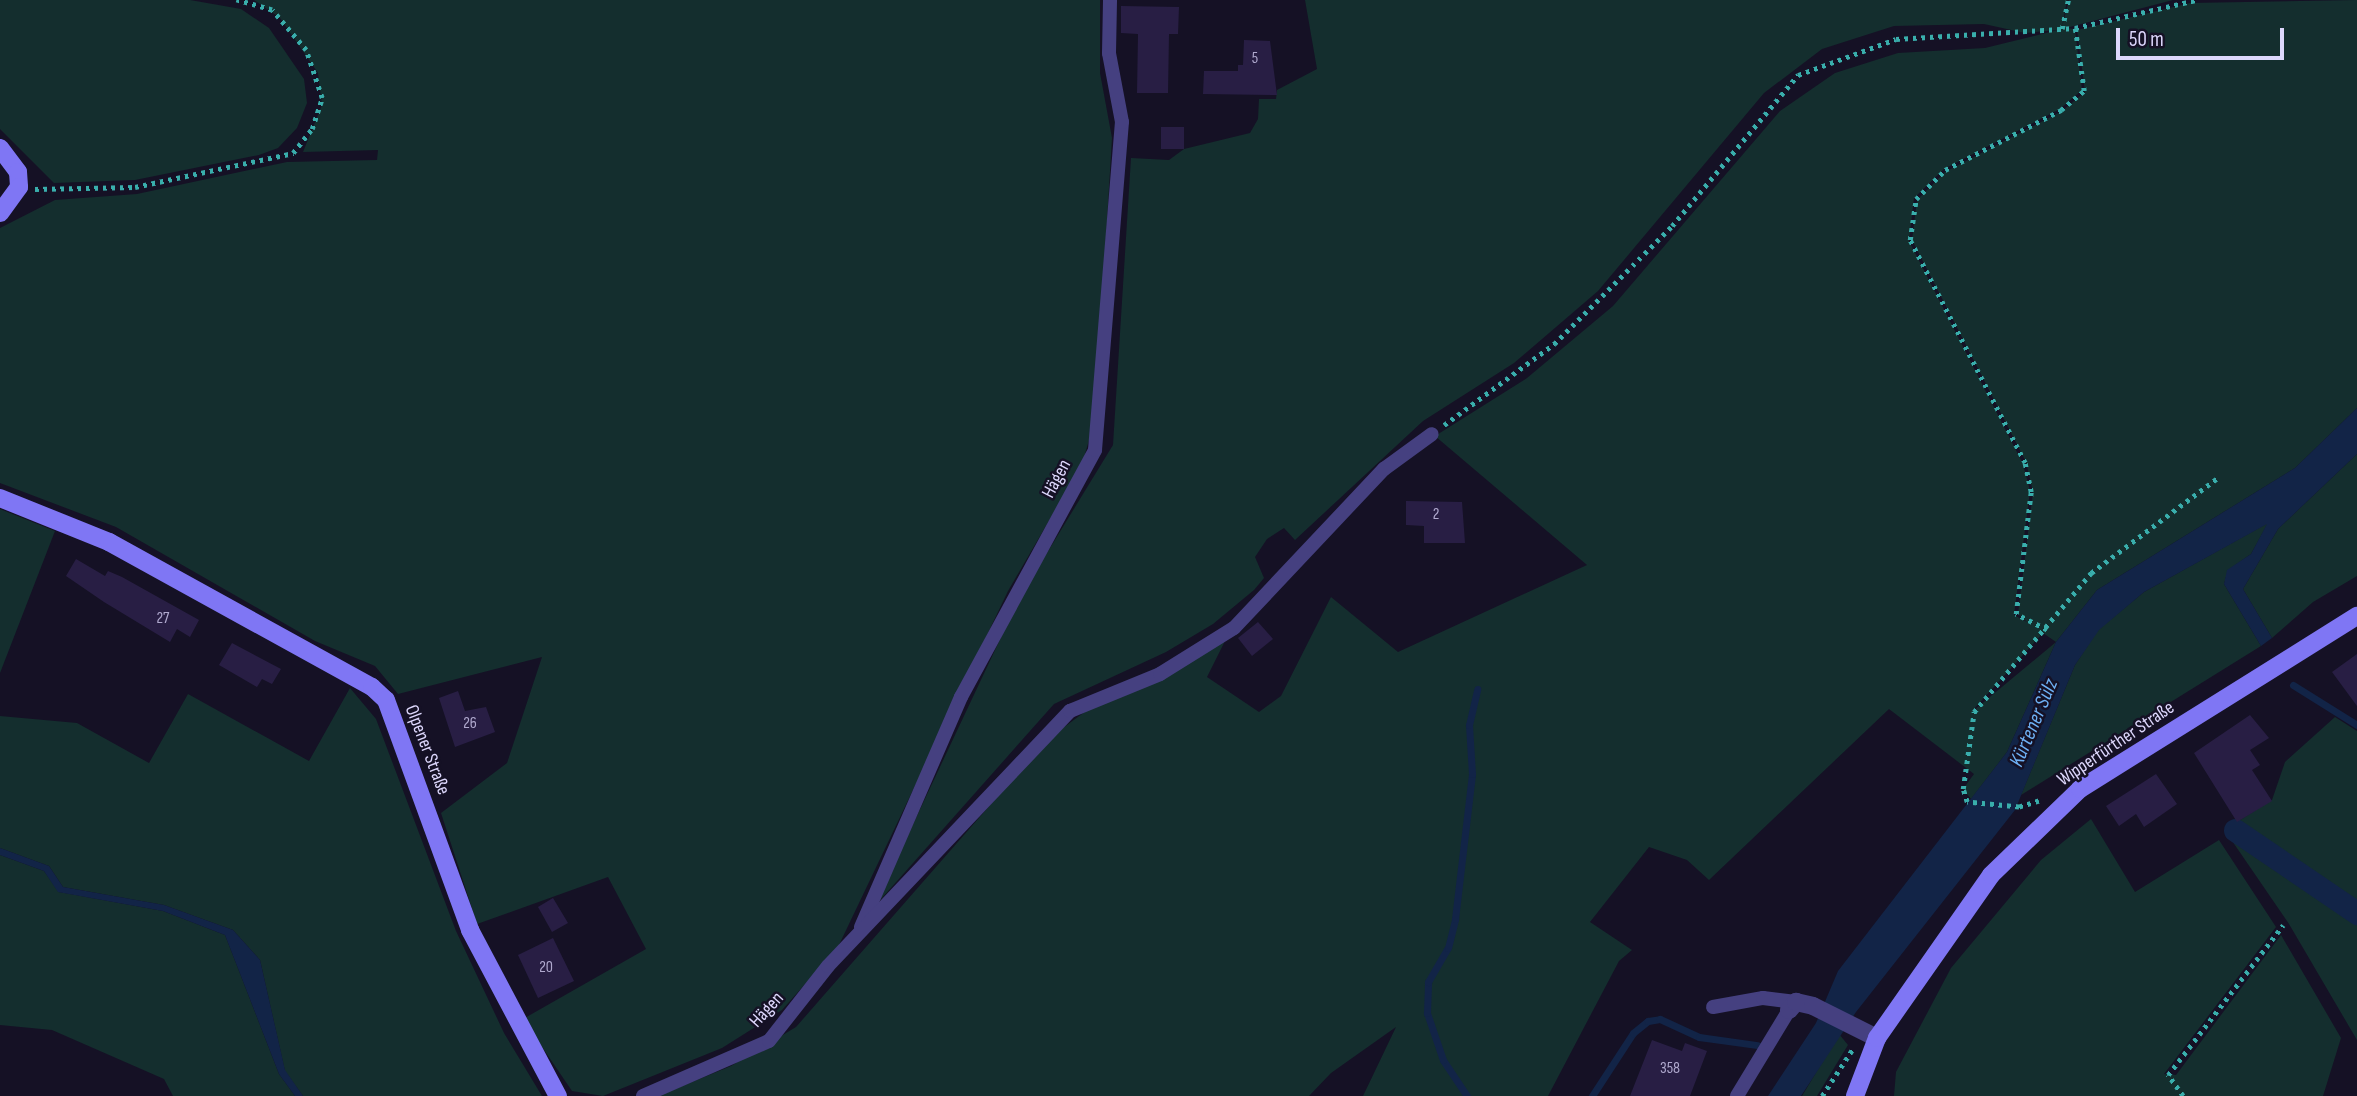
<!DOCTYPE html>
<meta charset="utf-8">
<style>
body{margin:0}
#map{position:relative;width:2357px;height:1096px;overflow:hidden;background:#151125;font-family:"Sofia Sans Condensed",sans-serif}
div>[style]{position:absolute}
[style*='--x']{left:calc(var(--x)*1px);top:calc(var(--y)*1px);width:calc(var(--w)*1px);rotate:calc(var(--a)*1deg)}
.green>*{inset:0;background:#142e2e}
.water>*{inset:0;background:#122447}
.stream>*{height:7px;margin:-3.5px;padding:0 3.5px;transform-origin:3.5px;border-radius:3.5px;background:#122447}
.canal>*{height:23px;margin:-11.5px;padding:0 11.5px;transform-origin:11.5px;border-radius:11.5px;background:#122447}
.building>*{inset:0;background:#281e44}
.path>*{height:4.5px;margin-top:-2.25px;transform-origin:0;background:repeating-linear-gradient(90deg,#39aeac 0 3.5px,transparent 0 8.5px)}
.lane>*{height:14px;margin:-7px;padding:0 7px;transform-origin:7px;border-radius:7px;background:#454080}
.street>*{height:18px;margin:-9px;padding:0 9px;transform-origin:9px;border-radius:9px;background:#454080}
.secondary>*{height:18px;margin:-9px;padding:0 9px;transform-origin:9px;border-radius:9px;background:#7f76f4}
span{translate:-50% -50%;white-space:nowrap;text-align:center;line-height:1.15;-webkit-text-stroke:5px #151125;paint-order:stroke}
.number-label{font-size:16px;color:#b0a9ce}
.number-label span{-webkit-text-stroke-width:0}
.street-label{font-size:19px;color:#ddd7fc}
.water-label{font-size:21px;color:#6eb0f4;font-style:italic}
.scale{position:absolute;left:2116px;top:28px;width:168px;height:32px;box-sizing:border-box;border:4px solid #ddd7fc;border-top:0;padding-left:9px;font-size:21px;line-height:24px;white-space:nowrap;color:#ddd7fc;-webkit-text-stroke:5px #151125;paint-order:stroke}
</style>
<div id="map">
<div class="green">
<i style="clip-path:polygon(0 0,190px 0,241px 9px,269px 28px,304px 79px,307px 103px,297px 128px,278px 148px,259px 155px,135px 180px,54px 183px,0 129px)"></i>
<i style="clip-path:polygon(254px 0,1100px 0,1100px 73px,1112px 138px,1095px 420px,1082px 464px,1008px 591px,838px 947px,782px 1010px,722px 1048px,603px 1096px,572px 1091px,523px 1019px,646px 949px,608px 877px,477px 924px,441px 813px,507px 763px,542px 657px,398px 694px,375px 666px,315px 641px,116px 527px,0 483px,0 228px,55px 200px,137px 194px,287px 162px,377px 160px,378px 150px,303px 152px,322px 105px,318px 73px,280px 18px)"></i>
<i style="clip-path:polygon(evenodd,1305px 0,2067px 0,2062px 27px,2069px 0,2173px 0,2066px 28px,2075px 29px,2082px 90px,2060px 109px,1944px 169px,1914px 198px,1909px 241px,2023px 464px,2030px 491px,2014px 615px,2027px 622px,2018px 614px,2033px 492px,2026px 462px,1912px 240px,1917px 200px,1945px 172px,2062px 111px,2085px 92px,2077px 30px,2190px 3px,2357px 0,2357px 408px,2295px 468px,2097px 590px,2056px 642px,2007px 752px,1971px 799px,1963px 789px,1974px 774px,1889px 709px,1709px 880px,1687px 860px,1649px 847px,1590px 922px,1632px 950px,1619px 961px,1548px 1096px,1363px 1096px,1396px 1027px,1331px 1073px,1309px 1096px,658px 1096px,731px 1066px,796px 1027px,1048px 739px,1090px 708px,1225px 641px,1207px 677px,1259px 712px,1281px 696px,1331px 597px,1398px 652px,1587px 565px,1435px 436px,1527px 378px,1613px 306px,1780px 111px,1835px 73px,1898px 53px,1985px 48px,2058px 30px,2025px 33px,1984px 24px,1894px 26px,1822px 49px,1764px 93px,1598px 291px,1514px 363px,1423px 421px,1295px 540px,1284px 528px,1267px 539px,1255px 557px,1264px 578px,1254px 590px,1213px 624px,1166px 652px,1054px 704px,874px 907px,1020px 597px,1113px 445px,1131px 158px,1169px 160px,1184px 149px,1250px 133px,1258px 119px,1259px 99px,1276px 99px,1277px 90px,1317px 69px,1305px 0,2043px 633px,2056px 642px,1973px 711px,1973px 710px,2043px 633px)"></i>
<i style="clip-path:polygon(2357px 454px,2357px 576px,2313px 602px,2272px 638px,2243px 589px,2278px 529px)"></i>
<i style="clip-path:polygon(0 509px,55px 531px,0 673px)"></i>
<i style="clip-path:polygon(2268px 523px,2251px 554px,2228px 570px,2224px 584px,2261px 646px,2021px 795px,2075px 665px,2098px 630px,2144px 592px)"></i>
<i style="clip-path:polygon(350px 688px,376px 719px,456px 931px,504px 1033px,542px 1096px,303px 1096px,285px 1071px,260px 960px,233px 930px,164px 905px,63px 887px,49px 866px,0 848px,0 716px,77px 723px,149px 763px,188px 694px,309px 761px)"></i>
<i style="clip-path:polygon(2335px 717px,2357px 731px,2357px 905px,2237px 822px,2272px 800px,2285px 762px)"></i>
<i style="clip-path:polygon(2091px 819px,2135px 892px,2219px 840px,2276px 927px,2164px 1074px,2176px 1075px,2281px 935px,2341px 1038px,2323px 1096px,1894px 1096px,1896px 1072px,1951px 968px,2041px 860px)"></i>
<i style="clip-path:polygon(2228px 835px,2357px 921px,2357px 1040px,2289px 924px)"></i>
<i style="clip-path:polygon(0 855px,44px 871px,59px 892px,163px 911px,225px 935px,279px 1074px,295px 1096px,173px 1096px,164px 1079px,52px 1030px,0 1025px)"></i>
<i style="clip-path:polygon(1839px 1034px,1848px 1045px,1817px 1096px,1802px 1096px)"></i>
</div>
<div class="water">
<i style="clip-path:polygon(2357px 408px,2357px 454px,2278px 529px,2243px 589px,2272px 638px,2261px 646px,2224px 584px,2227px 570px,2251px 554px,2267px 524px,2144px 592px,2099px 630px,2075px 665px,2015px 810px,1856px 1012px,1801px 1096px,1768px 1096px,1816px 1023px,1838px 971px,2007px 752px,2056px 642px,2097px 590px,2295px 468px)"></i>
<i style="clip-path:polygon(0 848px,49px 866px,63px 887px,164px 905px,233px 930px,260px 960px,285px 1070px,303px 1096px,295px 1096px,279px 1074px,225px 935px,163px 911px,58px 892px,44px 871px,0 855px)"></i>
</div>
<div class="stream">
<i style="--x:2293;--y:685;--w:75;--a:32"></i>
<i style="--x:1467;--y:1096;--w:43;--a:-123.7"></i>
<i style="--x:1443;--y:1060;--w:50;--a:-108.8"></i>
<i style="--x:1427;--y:1013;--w:31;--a:-88"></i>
<i style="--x:1428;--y:982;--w:39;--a:-60"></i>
<i style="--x:1448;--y:948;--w:30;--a:-76"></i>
<i style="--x:1455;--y:919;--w:146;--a:-83.3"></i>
<i style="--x:1472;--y:774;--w:49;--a:-93.5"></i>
<i style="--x:1469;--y:725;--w:37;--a:-77"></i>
<i style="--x:1592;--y:1096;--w:75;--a:-56.9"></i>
<i style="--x:1633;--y:1033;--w:19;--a:-39"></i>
<i style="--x:1648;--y:1021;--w:12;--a:-9"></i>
<i style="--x:1660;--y:1019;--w:43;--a:24.8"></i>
<i style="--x:1699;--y:1037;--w:59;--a:7.9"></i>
</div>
<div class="canal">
<i style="--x:2235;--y:830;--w:148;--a:34.2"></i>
</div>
<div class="building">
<i style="clip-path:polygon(1121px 6px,1179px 7px,1178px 34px,1169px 34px,1168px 93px,1137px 93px,1138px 34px,1121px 33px)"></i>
<i style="clip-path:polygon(1244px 40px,1270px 41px,1277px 95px,1203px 94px,1204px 71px,1238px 71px,1238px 65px,1243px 65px)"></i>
<i style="clip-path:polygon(1161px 127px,1184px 127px,1184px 149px,1161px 149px)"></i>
<i style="clip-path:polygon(1406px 501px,1462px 502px,1465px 543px,1424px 543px,1424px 526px,1406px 525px)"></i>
<i style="clip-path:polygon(76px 559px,105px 576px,108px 571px,122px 577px,199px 620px,190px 637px,177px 629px,170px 642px,104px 602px,66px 576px)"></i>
<i style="clip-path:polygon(1258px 622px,1273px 639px,1252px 656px,1238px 638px)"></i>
<i style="clip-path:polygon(232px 643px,281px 669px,272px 684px,262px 679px,257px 687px,219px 665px)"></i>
<i style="clip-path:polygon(2357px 654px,2357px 706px,2332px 672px)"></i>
<i style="clip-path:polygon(458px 691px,465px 711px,486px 707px,495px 732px,455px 747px,439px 698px)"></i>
<i style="clip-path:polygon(2250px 715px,2269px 738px,2250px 750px,2260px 765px,2252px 770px,2272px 801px,2237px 822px,2194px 753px)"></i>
<i style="clip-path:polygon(2156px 774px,2177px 804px,2144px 827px,2136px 814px,2119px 826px,2106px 806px)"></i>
<i style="clip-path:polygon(553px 898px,568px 923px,552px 932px,538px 907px)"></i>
<i style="clip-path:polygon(553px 938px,574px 981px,538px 998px,518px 955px)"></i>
<i style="clip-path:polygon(1652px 1040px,1682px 1051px,1685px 1043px,1707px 1051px,1690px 1096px,1630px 1096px)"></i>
</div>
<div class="path">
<i style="--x:2062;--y:29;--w:30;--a:-78"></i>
<i style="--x:35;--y:189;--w:100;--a:-1.1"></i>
<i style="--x:135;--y:187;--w:162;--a:-12.1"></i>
<i style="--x:293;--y:153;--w:31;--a:-52"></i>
<i style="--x:312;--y:129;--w:33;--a:-72"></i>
<i style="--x:322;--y:98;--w:51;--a:-108.4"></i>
<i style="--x:306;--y:50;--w:52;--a:-130.4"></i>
<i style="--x:272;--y:10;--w:37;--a:-164"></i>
<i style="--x:1444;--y:425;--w:137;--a:-36.4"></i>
<i style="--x:1554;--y:344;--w:167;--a:-45"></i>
<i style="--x:1672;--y:226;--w:197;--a:-50.2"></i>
<i style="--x:1798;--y:75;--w:104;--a:-20.2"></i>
<i style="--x:1896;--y:39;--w:179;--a:-3.5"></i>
<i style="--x:2075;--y:28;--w:124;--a:-13"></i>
<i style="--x:2047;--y:630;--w:35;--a:-153"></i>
<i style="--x:2016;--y:614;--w:123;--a:-83"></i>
<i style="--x:2031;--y:492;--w:30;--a:-102"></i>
<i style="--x:2025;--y:463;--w:251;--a:-117.3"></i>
<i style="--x:1910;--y:240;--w:41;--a:-81.7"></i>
<i style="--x:1916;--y:199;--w:41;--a:-45"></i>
<i style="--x:1945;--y:170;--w:131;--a:-27.3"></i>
<i style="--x:2061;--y:110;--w:30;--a:-40"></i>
<i style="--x:2084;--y:91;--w:64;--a:-98.1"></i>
<i style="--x:2039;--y:801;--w:21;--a:163"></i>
<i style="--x:2019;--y:807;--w:52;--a:-174.5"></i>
<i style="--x:1967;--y:802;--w:14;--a:-107"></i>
<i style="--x:1963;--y:789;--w:78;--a:-81.9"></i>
<i style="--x:1974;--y:712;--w:182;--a:-49.9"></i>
<i style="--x:2091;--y:573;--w:161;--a:-36.9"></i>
<i style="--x:1822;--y:1096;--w:55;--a:-56.9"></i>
<i style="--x:2183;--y:1096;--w:26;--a:-126"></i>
<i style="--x:2168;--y:1075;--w:189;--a:-52.5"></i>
</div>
<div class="lane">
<i style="--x:861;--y:927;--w:251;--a:-66.5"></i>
<i style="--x:961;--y:697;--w:281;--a:-61.5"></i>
<i style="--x:1095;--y:450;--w:329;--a:-85.3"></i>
<i style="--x:1122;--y:122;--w:70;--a:-100.7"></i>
<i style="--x:1109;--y:53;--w:53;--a:-88.9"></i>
<i style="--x:1713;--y:1007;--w:51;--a:-10.2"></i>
<i style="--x:1763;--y:998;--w:33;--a:7"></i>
<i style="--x:643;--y:1096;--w:137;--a:-23.6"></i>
<i style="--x:769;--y:1041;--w:95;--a:-51.8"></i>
<i style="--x:828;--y:966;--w:352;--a:-46.5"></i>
<i style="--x:1070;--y:711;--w:97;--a:-22.3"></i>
<i style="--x:1160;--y:674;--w:87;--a:-31.9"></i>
<i style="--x:1234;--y:628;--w:219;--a:-46.7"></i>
<i style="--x:1384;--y:469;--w:59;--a:-36.1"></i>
<i style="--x:1737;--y:1096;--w:100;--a:-58.8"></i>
</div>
<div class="street">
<i style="--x:1789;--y:1010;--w:11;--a:-49"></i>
<i style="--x:1796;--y:1002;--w:17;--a:13"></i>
<i style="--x:1813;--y:1006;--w:72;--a:26.6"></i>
</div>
<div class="secondary">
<i style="--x:0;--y:148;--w:30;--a:53"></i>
<i style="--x:18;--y:172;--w:15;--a:86"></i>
<i style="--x:19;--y:187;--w:32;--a:126"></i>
<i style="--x:0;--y:498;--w:118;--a:22"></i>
<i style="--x:109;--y:542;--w:300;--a:28.9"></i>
<i style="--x:372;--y:687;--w:19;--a:43"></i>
<i style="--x:386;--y:700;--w:245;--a:69.9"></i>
<i style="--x:470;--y:930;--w:188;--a:62.1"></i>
<i style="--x:1855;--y:1096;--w:62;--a:-69.2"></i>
<i style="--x:1877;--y:1038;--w:199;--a:-55"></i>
<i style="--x:1991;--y:875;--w:124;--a:-44"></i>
<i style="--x:2080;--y:789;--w:327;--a:-32"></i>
</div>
<div class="number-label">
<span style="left:1255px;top:59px">5</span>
<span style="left:1436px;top:515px">2</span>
<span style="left:163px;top:619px">27</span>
<span style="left:470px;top:724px">26</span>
<span style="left:546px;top:968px">20</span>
<span style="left:1670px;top:1069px">358</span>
</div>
<div class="street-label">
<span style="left:1057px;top:479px;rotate:-62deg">Hägen</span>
<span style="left:2116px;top:744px;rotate:-34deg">Wipperfürther Straße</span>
<span style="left:427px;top:750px;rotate:69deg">Olpener Straße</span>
<span style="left:767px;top:1010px;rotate:-48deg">Hägen</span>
</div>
<div class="water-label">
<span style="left:2034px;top:723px;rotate:-67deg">Kürtener Sülz</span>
</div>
<div class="scale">50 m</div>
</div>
